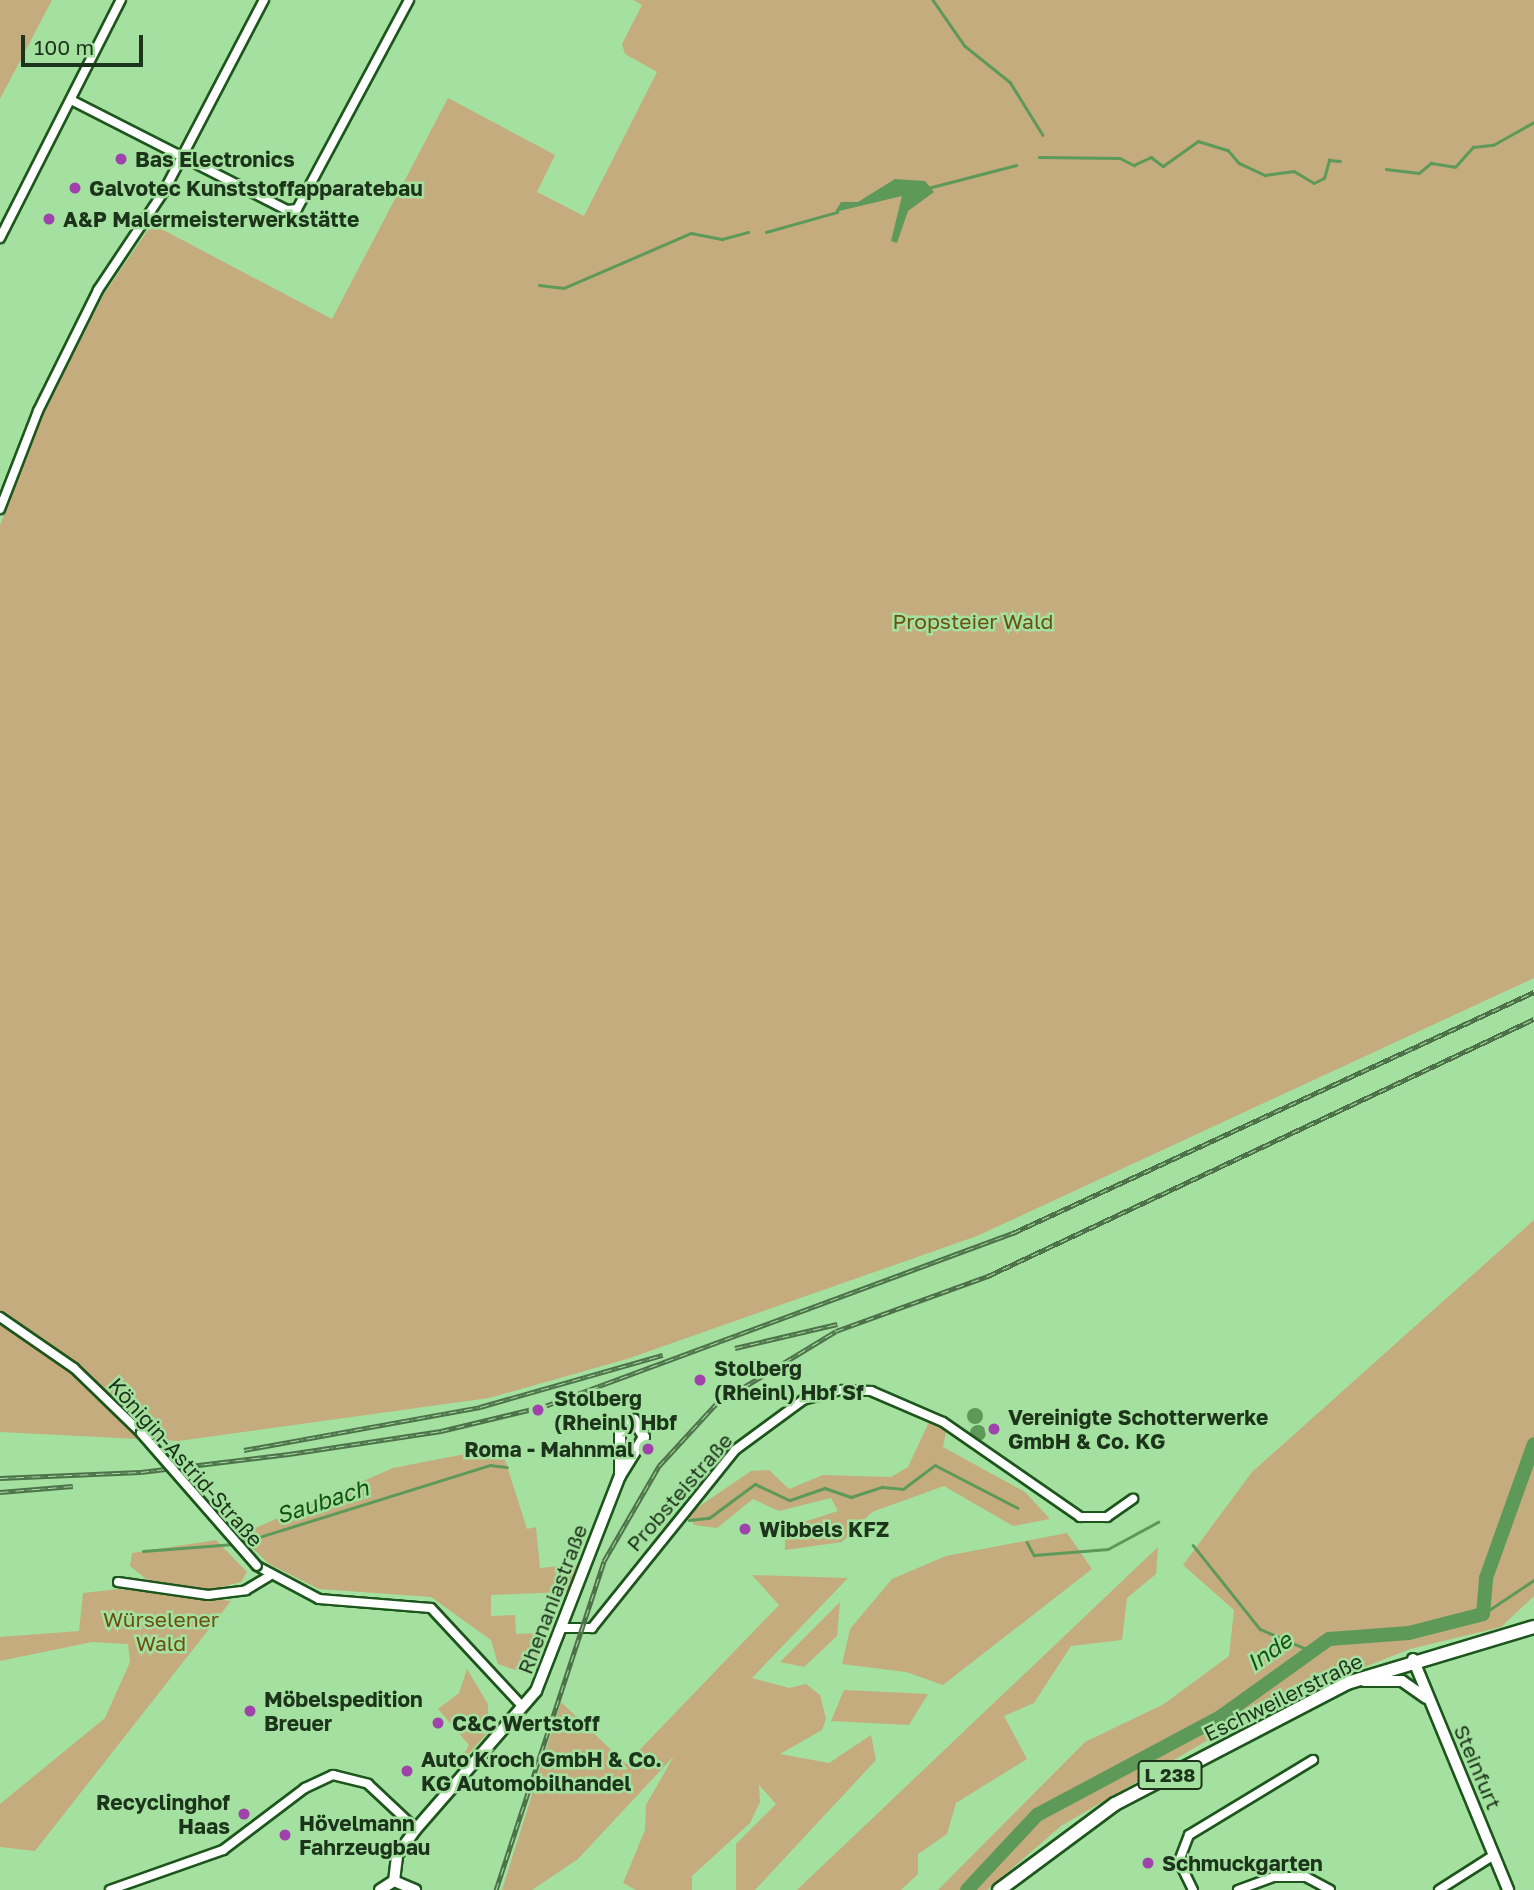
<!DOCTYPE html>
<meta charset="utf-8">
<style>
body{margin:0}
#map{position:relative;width:1534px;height:1890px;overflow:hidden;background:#a4e09f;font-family:"Golos Text",sans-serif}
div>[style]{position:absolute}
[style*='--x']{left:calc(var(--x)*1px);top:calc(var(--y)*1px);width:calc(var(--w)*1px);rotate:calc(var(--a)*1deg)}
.green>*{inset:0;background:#c5ac7e}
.water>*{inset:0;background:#5d9959}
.round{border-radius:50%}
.stream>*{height:2.5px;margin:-1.25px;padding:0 1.25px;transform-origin:1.25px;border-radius:1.25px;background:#5d9959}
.river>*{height:14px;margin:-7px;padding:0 7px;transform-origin:7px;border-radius:7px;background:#5d9959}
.roads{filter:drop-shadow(2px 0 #1d561c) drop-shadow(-2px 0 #1d561c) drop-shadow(0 2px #1d561c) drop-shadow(0 -2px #1d561c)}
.street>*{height:8px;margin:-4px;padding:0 4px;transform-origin:4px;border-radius:4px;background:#fff}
.secondary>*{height:10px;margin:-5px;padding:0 5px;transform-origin:5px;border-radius:5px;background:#fff}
.primary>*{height:12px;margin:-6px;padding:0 6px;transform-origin:6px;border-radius:6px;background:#fff}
.rail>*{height:5px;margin-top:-2.5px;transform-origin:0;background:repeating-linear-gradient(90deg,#a4e09f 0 8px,#4d724a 0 16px);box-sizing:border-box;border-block:2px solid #4d724a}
.bridges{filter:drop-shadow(2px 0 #1d561c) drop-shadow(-2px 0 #1d561c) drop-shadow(0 2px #1d561c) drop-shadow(0 -2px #1d561c)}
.street-bridge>*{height:8px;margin:-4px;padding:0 4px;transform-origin:4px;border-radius:4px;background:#fff}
.dots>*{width:19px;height:19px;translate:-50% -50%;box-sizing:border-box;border:4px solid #a4e09f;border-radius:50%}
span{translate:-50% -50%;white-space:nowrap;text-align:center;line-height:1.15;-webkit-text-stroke:5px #a4e09f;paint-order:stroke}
.shield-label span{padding:2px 5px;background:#a4e09f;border:2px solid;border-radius:5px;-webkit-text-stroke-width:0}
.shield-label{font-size:19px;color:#1c341a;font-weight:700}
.poi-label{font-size:21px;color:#1c341a;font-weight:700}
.left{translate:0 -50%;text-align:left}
.right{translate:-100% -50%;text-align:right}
.park-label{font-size:21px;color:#6c5010}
.street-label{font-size:21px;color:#1c341a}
.water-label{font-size:23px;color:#145313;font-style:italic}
.scale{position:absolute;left:21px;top:35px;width:122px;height:32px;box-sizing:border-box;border:4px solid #1c341a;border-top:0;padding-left:9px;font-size:21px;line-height:24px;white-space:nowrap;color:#1c341a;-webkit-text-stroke:5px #a4e09f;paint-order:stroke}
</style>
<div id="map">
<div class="green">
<i style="clip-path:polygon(0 0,52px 0,0 99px)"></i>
<i style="clip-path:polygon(633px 0,1534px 0,1534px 978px,977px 1236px,627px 1359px,489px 1398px,178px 1441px,0 1432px,0 525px,44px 413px,104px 294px,152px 224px,332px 319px,448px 98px,555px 155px,537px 192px,584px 216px,657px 72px,625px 54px,622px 44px,642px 5px)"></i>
<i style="clip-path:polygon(1534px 1220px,1534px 1596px,1501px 1627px,1410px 1649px,1266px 1706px,1061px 1826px,987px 1890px,938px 1890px,1085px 1742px,1164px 1704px,1229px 1656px,1234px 1610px,1183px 1565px,1252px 1472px)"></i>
<i style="clip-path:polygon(929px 1422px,946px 1432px,943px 1447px,1025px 1492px,1050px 1519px,1013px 1526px,944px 1486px,872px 1512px,842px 1542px,785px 1550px,785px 1528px,838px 1511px,831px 1498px,779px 1511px,753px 1499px,717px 1528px,694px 1525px,688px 1514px,751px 1471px,769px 1470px,789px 1489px,823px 1475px,891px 1477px,908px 1467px)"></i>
<i style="clip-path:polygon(501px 1447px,527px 1529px,536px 1527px,540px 1568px,579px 1564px,570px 1592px,491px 1595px,491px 1616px,515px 1615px,516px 1634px,543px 1633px,537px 1661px,524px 1673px,498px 1664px,491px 1640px,431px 1597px,319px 1589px,269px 1564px,239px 1535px,393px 1468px)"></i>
<i style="clip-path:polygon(1067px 1533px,1092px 1569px,943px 1685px,906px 1672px,842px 1664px,850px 1629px,892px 1579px,946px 1556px)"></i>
<i style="clip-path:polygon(216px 1540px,247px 1572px,241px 1582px,209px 1590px,151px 1583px,130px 1566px,132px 1553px)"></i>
<i style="clip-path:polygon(1158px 1547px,1156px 1574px,1127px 1598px,1122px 1640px,1071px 1646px,1034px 1703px,1004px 1716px,1027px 1759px,956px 1803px,947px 1834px,918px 1854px,918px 1874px,901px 1890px,797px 1890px)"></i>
<i style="clip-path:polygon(752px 1575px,848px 1578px,752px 1678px,789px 1688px,806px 1684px,820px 1695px,826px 1719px,822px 1730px,780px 1754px,829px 1763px,871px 1735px,876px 1760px,755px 1890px,736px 1890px,736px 1844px,776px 1804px,759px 1785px,760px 1802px,750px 1823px,692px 1876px,692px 1890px,636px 1890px,623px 1883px,645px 1830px,646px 1805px,674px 1756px,578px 1859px,532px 1890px,502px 1890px,561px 1702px,626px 1764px,779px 1605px)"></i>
<i style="clip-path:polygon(119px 1589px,231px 1601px,35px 1851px,0 1847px,0 1804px,105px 1718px,130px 1662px,128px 1644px,92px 1642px,0 1661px,0 1637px,79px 1631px,83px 1593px)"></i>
<i style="clip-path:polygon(840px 1602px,837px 1636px,804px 1667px,780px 1662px)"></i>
<i style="clip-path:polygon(467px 1669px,488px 1704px,488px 1732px,456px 1768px,469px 1745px,438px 1709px,459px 1693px)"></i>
<i style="clip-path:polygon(844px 1690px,928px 1694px,909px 1725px,831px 1721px)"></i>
</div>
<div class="water">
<i style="clip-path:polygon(895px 179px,925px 181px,934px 192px,908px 211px,897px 243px,891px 241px,902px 196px,835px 212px,841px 202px,858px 202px)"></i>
<i class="round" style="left:967px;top:1408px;width:16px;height:16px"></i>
<i class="round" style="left:970px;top:1425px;width:16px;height:16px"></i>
</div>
<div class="stream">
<i style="--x:933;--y:0;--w:56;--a:55.2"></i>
<i style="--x:965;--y:46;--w:58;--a:38.7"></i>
<i style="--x:1010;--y:82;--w:62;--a:58.1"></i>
<i style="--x:1039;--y:157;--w:81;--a:0.7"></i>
<i style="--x:1120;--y:158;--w:16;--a:27"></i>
<i style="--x:1134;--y:165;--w:19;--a:-25"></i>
<i style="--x:1151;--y:157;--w:15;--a:37"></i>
<i style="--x:1163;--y:166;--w:43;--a:-35.5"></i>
<i style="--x:1198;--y:141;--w:31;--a:17"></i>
<i style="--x:1228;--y:150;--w:17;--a:50"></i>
<i style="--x:1239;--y:163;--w:29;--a:25"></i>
<i style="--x:1265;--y:175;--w:29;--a:-8"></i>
<i style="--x:1294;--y:171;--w:23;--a:31"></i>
<i style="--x:1314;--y:183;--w:11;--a:-27"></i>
<i style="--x:1324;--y:178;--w:19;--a:-74"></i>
<i style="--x:1329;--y:160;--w:11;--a:5"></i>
<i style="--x:1386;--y:169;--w:33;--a:7"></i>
<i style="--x:1419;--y:173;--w:16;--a:-40"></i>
<i style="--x:1431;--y:163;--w:24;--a:9"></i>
<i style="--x:1455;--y:167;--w:27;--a:-48"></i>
<i style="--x:1473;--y:147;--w:20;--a:-6"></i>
<i style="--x:1493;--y:145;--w:47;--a:-29.3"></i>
<i style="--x:928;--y:188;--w:91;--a:-14.6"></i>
<i style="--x:766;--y:232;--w:74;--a:-15.7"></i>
<i style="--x:539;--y:285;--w:25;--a:7"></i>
<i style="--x:564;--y:288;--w:138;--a:-23.4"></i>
<i style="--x:691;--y:233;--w:32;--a:11"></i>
<i style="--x:722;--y:239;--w:27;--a:-15"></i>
<i style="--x:689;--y:1520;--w:20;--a:-6"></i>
<i style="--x:709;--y:1518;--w:57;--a:-36.5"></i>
<i style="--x:755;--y:1484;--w:38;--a:25"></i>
<i style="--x:790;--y:1500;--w:37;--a:-19"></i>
<i style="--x:825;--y:1488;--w:28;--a:19"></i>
<i style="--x:851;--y:1497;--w:33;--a:-18"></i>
<i style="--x:882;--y:1487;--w:21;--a:5"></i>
<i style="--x:903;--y:1489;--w:40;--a:-37"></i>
<i style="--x:935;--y:1465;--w:93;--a:27.4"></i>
<i style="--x:1027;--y:1542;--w:15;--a:62"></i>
<i style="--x:1034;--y:1555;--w:74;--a:-4.6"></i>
<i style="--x:1108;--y:1549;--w:57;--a:-28.4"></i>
<i style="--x:240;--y:1543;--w:262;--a:-17.3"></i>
<i style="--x:490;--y:1465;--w:17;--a:7"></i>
<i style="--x:1193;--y:1545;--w:107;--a:51.4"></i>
<i style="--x:1260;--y:1629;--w:53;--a:23.2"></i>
<i style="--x:143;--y:1551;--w:91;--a:-4.4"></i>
<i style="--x:1483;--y:1614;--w:61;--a:-33.7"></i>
</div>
<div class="river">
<i style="--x:967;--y:1890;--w:103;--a:-47"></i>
<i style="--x:1037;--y:1815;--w:206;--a:-28.1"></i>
<i style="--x:1219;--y:1718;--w:135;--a:-35.7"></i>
<i style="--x:1329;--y:1639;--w:80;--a:-4.3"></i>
<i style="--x:1409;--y:1633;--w:76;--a:-14.4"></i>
<i style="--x:1483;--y:1614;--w:36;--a:-85"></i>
<i style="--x:1486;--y:1578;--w:142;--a:-70.3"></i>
</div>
<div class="roads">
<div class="street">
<i style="--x:71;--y:100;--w:242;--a:27"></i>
<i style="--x:287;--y:210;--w:10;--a:-6"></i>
<i style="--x:297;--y:209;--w:237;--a:-61.8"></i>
<i style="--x:0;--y:238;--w:267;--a:-63.1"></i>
<i style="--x:0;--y:509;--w:105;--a:-68.8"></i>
<i style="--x:38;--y:411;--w:135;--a:-63.6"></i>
<i style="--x:98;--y:290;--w:119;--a:-56.3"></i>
<i style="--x:164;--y:191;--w:216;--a:-62.4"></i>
<i style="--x:0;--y:1317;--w:90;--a:34.6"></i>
<i style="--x:74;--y:1368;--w:93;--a:44.1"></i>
<i style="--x:257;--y:1566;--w:70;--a:28"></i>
<i style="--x:319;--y:1599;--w:112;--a:4.6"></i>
<i style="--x:431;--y:1608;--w:135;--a:47.1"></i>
<i style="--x:118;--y:1582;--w:91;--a:8.2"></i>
<i style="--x:208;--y:1595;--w:38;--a:-7"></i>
<i style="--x:246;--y:1590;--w:27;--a:-31"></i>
<i style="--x:563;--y:1628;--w:29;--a:0"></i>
<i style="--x:592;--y:1628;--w:228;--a:-51.2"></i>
<i style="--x:735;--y:1450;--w:84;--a:-36.3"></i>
<i style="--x:803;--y:1400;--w:39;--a:-15"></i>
<i style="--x:841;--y:1390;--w:30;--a:2"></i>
<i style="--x:871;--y:1391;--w:78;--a:23.3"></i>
<i style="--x:943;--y:1422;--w:167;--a:34.7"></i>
<i style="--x:1080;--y:1517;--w:27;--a:0"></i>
<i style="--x:1107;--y:1517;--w:32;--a:-35"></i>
<i style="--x:110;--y:1890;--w:120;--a:-19.5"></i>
<i style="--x:223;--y:1850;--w:103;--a:-37.1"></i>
<i style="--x:305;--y:1788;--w:31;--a:-25"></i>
<i style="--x:333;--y:1775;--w:36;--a:14"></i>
<i style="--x:368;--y:1784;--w:66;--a:43.2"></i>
<i style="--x:1193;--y:1890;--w:32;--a:-116"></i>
<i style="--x:1179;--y:1861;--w:28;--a:-69"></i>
<i style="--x:1189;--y:1835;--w:145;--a:-31.2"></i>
<i style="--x:1238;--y:1890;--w:37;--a:-20"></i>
<i style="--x:1273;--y:1877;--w:33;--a:0"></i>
<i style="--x:1306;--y:1877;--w:27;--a:28"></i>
<i style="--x:1439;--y:1890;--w:65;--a:-32.5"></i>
</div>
<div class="secondary">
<i style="--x:1413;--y:1659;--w:250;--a:67.6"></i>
<i style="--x:1364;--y:1681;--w:38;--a:0"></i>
<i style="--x:1402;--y:1681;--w:29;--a:35"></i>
<i style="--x:394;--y:1881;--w:26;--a:-83"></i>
<i style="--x:397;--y:1855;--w:32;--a:-54"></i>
<i style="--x:416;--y:1829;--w:183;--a:-49"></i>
<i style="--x:536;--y:1691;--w:231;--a:-68.7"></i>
<i style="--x:620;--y:1476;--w:46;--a:-58.4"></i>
<i style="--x:644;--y:1437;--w:20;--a:-120"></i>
<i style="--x:634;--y:1420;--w:16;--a:153"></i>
<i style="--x:620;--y:1427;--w:49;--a:90"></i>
<i style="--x:394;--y:1881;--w:23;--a:23"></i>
<i style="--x:380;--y:1890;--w:17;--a:-33"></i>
</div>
<div class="primary">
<i style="--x:999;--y:1890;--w:144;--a:-36.6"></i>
<i style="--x:1115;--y:1804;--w:262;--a:-27.5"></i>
<i style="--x:1347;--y:1683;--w:195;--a:-16.7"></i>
</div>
</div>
<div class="rail">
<i style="--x:735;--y:1348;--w:105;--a:-13.2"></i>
<i style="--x:244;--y:1450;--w:240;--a:-10.3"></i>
<i style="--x:480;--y:1407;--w:190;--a:-15.9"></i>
<i style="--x:0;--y:1478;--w:141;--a:-2.4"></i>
<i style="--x:141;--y:1472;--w:149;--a:-6.9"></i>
<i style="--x:289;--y:1454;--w:154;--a:-8.6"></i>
<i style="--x:441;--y:1431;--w:107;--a:-13.5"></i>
<i style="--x:545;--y:1406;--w:499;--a:-20.3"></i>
<i style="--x:1013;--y:1233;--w:574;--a:-24.82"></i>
<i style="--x:0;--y:1492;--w:73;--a:-4.7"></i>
<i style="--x:496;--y:1890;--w:346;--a:-71.8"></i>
<i style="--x:604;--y:1561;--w:110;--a:-59.9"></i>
<i style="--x:659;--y:1466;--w:84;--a:-47.4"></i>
<i style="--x:716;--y:1404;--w:140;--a:-31.3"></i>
<i style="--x:836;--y:1331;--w:162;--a:-19.9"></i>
<i style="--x:988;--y:1276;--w:603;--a:-25.21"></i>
</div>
<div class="bridges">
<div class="street-bridge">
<i style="--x:141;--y:1433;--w:176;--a:48.9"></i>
</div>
</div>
<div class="dots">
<i style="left:121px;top:159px;background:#9f42ab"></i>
<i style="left:75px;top:188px;background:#9f42ab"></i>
<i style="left:49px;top:219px;background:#9f42ab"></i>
<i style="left:700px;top:1380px;background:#9f42ab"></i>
<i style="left:538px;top:1410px;background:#9f42ab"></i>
<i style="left:994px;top:1429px;background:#9f42ab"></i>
<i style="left:648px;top:1449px;background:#9f42ab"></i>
<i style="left:745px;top:1529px;background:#9f42ab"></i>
<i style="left:250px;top:1711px;background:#9f42ab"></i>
<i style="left:438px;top:1723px;background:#9f42ab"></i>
<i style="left:407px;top:1771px;background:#9f42ab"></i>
<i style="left:244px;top:1814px;background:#9f42ab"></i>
<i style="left:285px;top:1835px;background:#9f42ab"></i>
<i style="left:1148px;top:1863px;background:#9f42ab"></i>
</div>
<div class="shield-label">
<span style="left:1170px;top:1775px">L 238</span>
</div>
<div class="poi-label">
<span class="left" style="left:135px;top:159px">Bas Electronics</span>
<span class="left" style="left:89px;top:188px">Galvotec Kunststoffapparatebau</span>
<span class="left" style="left:63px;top:219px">A&amp;P Malermeisterwerkstätte</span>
<span class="left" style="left:714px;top:1380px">Stolberg<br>(Rheinl) Hbf Sf</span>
<span class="left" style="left:554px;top:1410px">Stolberg<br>(Rheinl) Hbf</span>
<span class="left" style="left:1008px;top:1429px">Vereinigte Schotterwerke<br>GmbH &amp; Co. KG</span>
<span class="right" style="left:634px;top:1449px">Roma - Mahnmal</span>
<span class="left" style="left:759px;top:1529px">Wibbels KFZ</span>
<span class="left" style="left:264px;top:1711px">Möbelspedition<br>Breuer</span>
<span class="left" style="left:452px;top:1723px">C&amp;C Wertstoff</span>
<span class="left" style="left:421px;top:1771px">Auto Kroch GmbH &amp; Co.<br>KG Automobilhandel</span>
<span class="right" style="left:230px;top:1814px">Recyclinghof<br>Haas</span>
<span class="left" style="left:299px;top:1835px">Hövelmann<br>Fahrzeugbau</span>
<span class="left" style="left:1162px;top:1863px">Schmuckgarten</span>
</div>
<div class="park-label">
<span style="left:973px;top:621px">Propsteier Wald</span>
<span style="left:161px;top:1631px">Würselener<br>Wald</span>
</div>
<div class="street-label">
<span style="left:186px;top:1462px;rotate:48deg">Königin-Astrid-Straße</span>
<span style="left:679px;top:1492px;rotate:-49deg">Probsteistraße</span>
<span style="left:552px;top:1599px;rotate:-69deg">Rhenaniastraße</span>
<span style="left:1283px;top:1697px;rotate:-26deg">Eschweilerstraße</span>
<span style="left:1478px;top:1767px;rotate:67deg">Steinfurt</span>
</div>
<div class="water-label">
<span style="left:322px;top:1501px;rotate:-18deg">Saubach</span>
<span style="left:1269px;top:1651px;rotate:-35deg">Inde</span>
</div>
<div class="scale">100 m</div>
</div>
